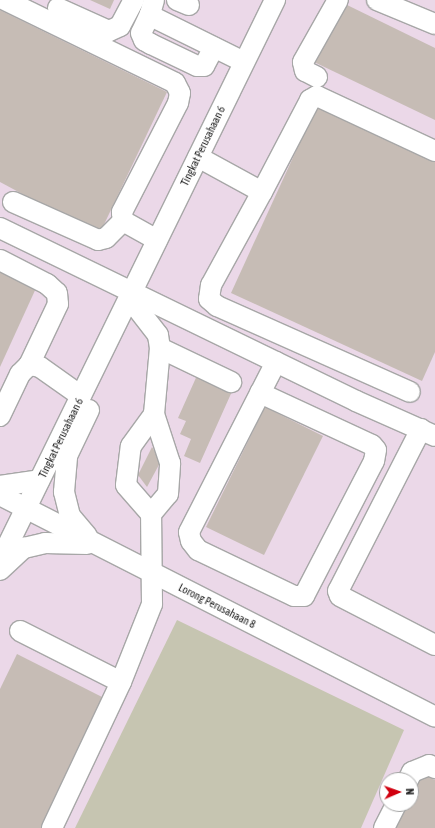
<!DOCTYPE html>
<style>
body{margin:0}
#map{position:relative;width:435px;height:828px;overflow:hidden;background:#f1ede6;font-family:"Asap Condensed",sans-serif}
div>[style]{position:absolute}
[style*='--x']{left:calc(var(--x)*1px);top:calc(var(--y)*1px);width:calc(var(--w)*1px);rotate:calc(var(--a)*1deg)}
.industrial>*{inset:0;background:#ebd8e8}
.construction>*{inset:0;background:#c6c5b1}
.building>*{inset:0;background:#c6bcb5}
.roads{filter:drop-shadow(1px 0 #a7a7a7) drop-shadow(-1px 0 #a7a7a7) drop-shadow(0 1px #a7a7a7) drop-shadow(0 -1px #a7a7a7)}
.minor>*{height:20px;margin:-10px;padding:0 10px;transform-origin:10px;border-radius:10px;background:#fff}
span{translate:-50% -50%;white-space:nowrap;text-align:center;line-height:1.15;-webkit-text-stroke:4px #fff;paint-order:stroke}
.street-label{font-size:11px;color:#202020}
.north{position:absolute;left:379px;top:772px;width:40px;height:40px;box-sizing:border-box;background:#fff;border:1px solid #a6a6a6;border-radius:50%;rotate:88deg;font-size:11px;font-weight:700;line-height:16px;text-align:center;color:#202020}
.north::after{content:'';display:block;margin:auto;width:14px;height:18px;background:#d1000f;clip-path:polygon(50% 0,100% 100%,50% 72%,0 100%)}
</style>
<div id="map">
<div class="industrial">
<i style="clip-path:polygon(evenodd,0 0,435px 0,435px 828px,0 828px,0 0,387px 780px,411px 780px,411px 804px,387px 804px,387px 780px)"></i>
</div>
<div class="construction">
<i style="clip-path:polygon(177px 620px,404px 730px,361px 828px,75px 828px)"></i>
</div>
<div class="building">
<i style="clip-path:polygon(90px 0,114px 0,110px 9px)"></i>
<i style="clip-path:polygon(343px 3px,435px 48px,435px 120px,314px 62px)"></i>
<i style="clip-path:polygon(0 10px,167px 92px,99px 235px,0 182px)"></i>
<i style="clip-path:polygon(317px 105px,435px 160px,435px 352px,422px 381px,231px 293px)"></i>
<i style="clip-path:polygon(0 269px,37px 286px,0 367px)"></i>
<i style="clip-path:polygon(199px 371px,234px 387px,200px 463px,184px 456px,191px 439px,180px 434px,186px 421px,178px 418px)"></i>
<i style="clip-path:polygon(265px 407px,323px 436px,264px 555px,206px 527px)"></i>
<i style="clip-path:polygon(152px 447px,161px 461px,147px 487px,138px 475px)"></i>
<i style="clip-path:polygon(17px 654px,108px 700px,44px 828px,0 828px,0 689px)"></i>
<i style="clip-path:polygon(417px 771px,435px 780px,435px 828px,391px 828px,402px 804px,411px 804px,411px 784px)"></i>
</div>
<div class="roads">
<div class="minor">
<i style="--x:5;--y:0;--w:189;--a:26"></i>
<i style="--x:175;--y:83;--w:11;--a:63"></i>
<i style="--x:180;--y:93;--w:10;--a:101"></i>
<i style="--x:178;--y:103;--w:123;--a:117.2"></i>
<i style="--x:122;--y:212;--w:9;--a:84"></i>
<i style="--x:123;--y:221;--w:39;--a:29"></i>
<i style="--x:154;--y:0;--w:15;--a:106"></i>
<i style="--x:150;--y:14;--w:6;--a:39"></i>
<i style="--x:155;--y:18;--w:99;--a:26.3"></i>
<i style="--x:177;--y:0;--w:13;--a:23"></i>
<i style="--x:377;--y:0;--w:63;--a:22.5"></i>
<i style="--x:58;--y:8;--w:56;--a:24.3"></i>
<i style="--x:109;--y:31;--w:12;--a:-24"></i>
<i style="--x:120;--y:26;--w:30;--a:-62"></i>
<i style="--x:150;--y:14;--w:21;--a:115"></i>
<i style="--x:141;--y:33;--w:8;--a:67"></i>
<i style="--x:144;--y:40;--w:8;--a:30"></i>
<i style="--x:151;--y:44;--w:51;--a:25.6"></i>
<i style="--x:197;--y:66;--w:7;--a:0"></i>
<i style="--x:204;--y:66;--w:21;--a:-62"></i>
<i style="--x:317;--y:77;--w:13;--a:-153"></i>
<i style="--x:305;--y:71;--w:9;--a:-103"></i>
<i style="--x:303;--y:62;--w:71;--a:-60.6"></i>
<i style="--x:198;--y:157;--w:73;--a:28.7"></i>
<i style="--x:262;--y:192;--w:104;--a:-62.4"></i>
<i style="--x:310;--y:100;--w:8;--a:-30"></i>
<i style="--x:317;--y:96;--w:130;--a:25"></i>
<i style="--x:262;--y:192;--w:106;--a:118.7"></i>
<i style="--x:211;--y:285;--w:14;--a:98"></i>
<i style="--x:209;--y:299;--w:11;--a:41"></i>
<i style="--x:217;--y:306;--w:211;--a:24"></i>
<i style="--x:13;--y:202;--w:93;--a:24.1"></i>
<i style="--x:98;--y:240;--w:8;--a:-14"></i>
<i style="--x:106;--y:238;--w:24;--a:-45"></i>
<i style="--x:0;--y:228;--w:396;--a:25.9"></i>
<i style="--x:356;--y:401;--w:86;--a:23.9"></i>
<i style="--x:0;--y:260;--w:53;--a:27.1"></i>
<i style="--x:47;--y:284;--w:13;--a:42"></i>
<i style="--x:57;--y:293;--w:11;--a:85"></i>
<i style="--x:58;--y:304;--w:68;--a:115.4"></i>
<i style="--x:160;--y:348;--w:79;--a:25.6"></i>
<i style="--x:260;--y:393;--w:123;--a:24.9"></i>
<i style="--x:372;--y:445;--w:6;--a:51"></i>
<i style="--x:376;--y:450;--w:11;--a:100"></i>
<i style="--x:374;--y:461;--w:152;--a:117.4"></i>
<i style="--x:304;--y:596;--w:10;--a:180"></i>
<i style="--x:294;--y:596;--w:106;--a:-154.4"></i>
<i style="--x:198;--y:550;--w:11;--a:-128"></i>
<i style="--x:191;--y:541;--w:9;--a:-103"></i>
<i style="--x:189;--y:532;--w:191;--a:-62.9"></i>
<i style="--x:0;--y:416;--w:47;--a:-64.5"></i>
<i style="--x:20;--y:374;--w:13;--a:-45"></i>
<i style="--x:29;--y:365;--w:11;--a:10"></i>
<i style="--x:40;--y:367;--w:50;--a:35.3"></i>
<i style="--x:421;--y:429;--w:182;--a:117.1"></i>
<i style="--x:338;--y:591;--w:5;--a:68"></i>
<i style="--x:340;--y:596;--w:107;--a:27.3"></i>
<i style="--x:0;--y:486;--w:40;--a:-8.5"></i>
<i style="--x:0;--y:495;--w:488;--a:27"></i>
<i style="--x:151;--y:514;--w:38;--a:-131"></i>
<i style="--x:126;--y:485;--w:39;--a:-83"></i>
<i style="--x:131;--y:446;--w:39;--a:-54"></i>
<i style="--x:87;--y:536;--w:26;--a:-130"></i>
<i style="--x:70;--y:516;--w:25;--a:-104"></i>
<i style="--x:64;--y:492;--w:36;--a:-85"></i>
<i style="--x:67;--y:456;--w:51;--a:-64.4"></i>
<i style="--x:0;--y:561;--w:625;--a:-63.89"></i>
<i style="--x:0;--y:570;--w:33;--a:-43"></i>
<i style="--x:24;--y:548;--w:22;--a:-13"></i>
<i style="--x:45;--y:543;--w:42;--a:1.4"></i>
<i style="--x:20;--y:631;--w:113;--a:26.8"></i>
<i style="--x:408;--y:780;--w:9;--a:-63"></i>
<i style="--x:412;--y:772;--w:18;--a:-22"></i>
<i style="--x:429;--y:765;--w:7;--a:27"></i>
<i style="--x:52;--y:828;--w:161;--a:-64.7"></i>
<i style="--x:121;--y:682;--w:84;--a:-68.3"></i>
<i style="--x:152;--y:604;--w:90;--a:-90.6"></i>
<i style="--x:151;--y:514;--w:26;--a:-50"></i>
<i style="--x:168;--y:494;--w:31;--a:-86"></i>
<i style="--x:170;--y:463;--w:52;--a:-108.1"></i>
<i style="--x:154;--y:414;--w:66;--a:-84.8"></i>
<i style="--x:160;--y:348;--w:13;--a:-99"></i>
<i style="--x:158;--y:335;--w:34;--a:-128"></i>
<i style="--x:137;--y:308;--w:17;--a:-111"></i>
<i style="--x:384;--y:828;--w:27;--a:-63"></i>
</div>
</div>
<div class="street-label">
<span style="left:203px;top:146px;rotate:-64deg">Tingkat Perusahaan 6</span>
<span style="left:61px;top:438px;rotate:-64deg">Tingkat Perusahaan 6</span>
<span style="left:217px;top:606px;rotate:27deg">Lorong Perusahaan 8</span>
</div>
<div class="north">N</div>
</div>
